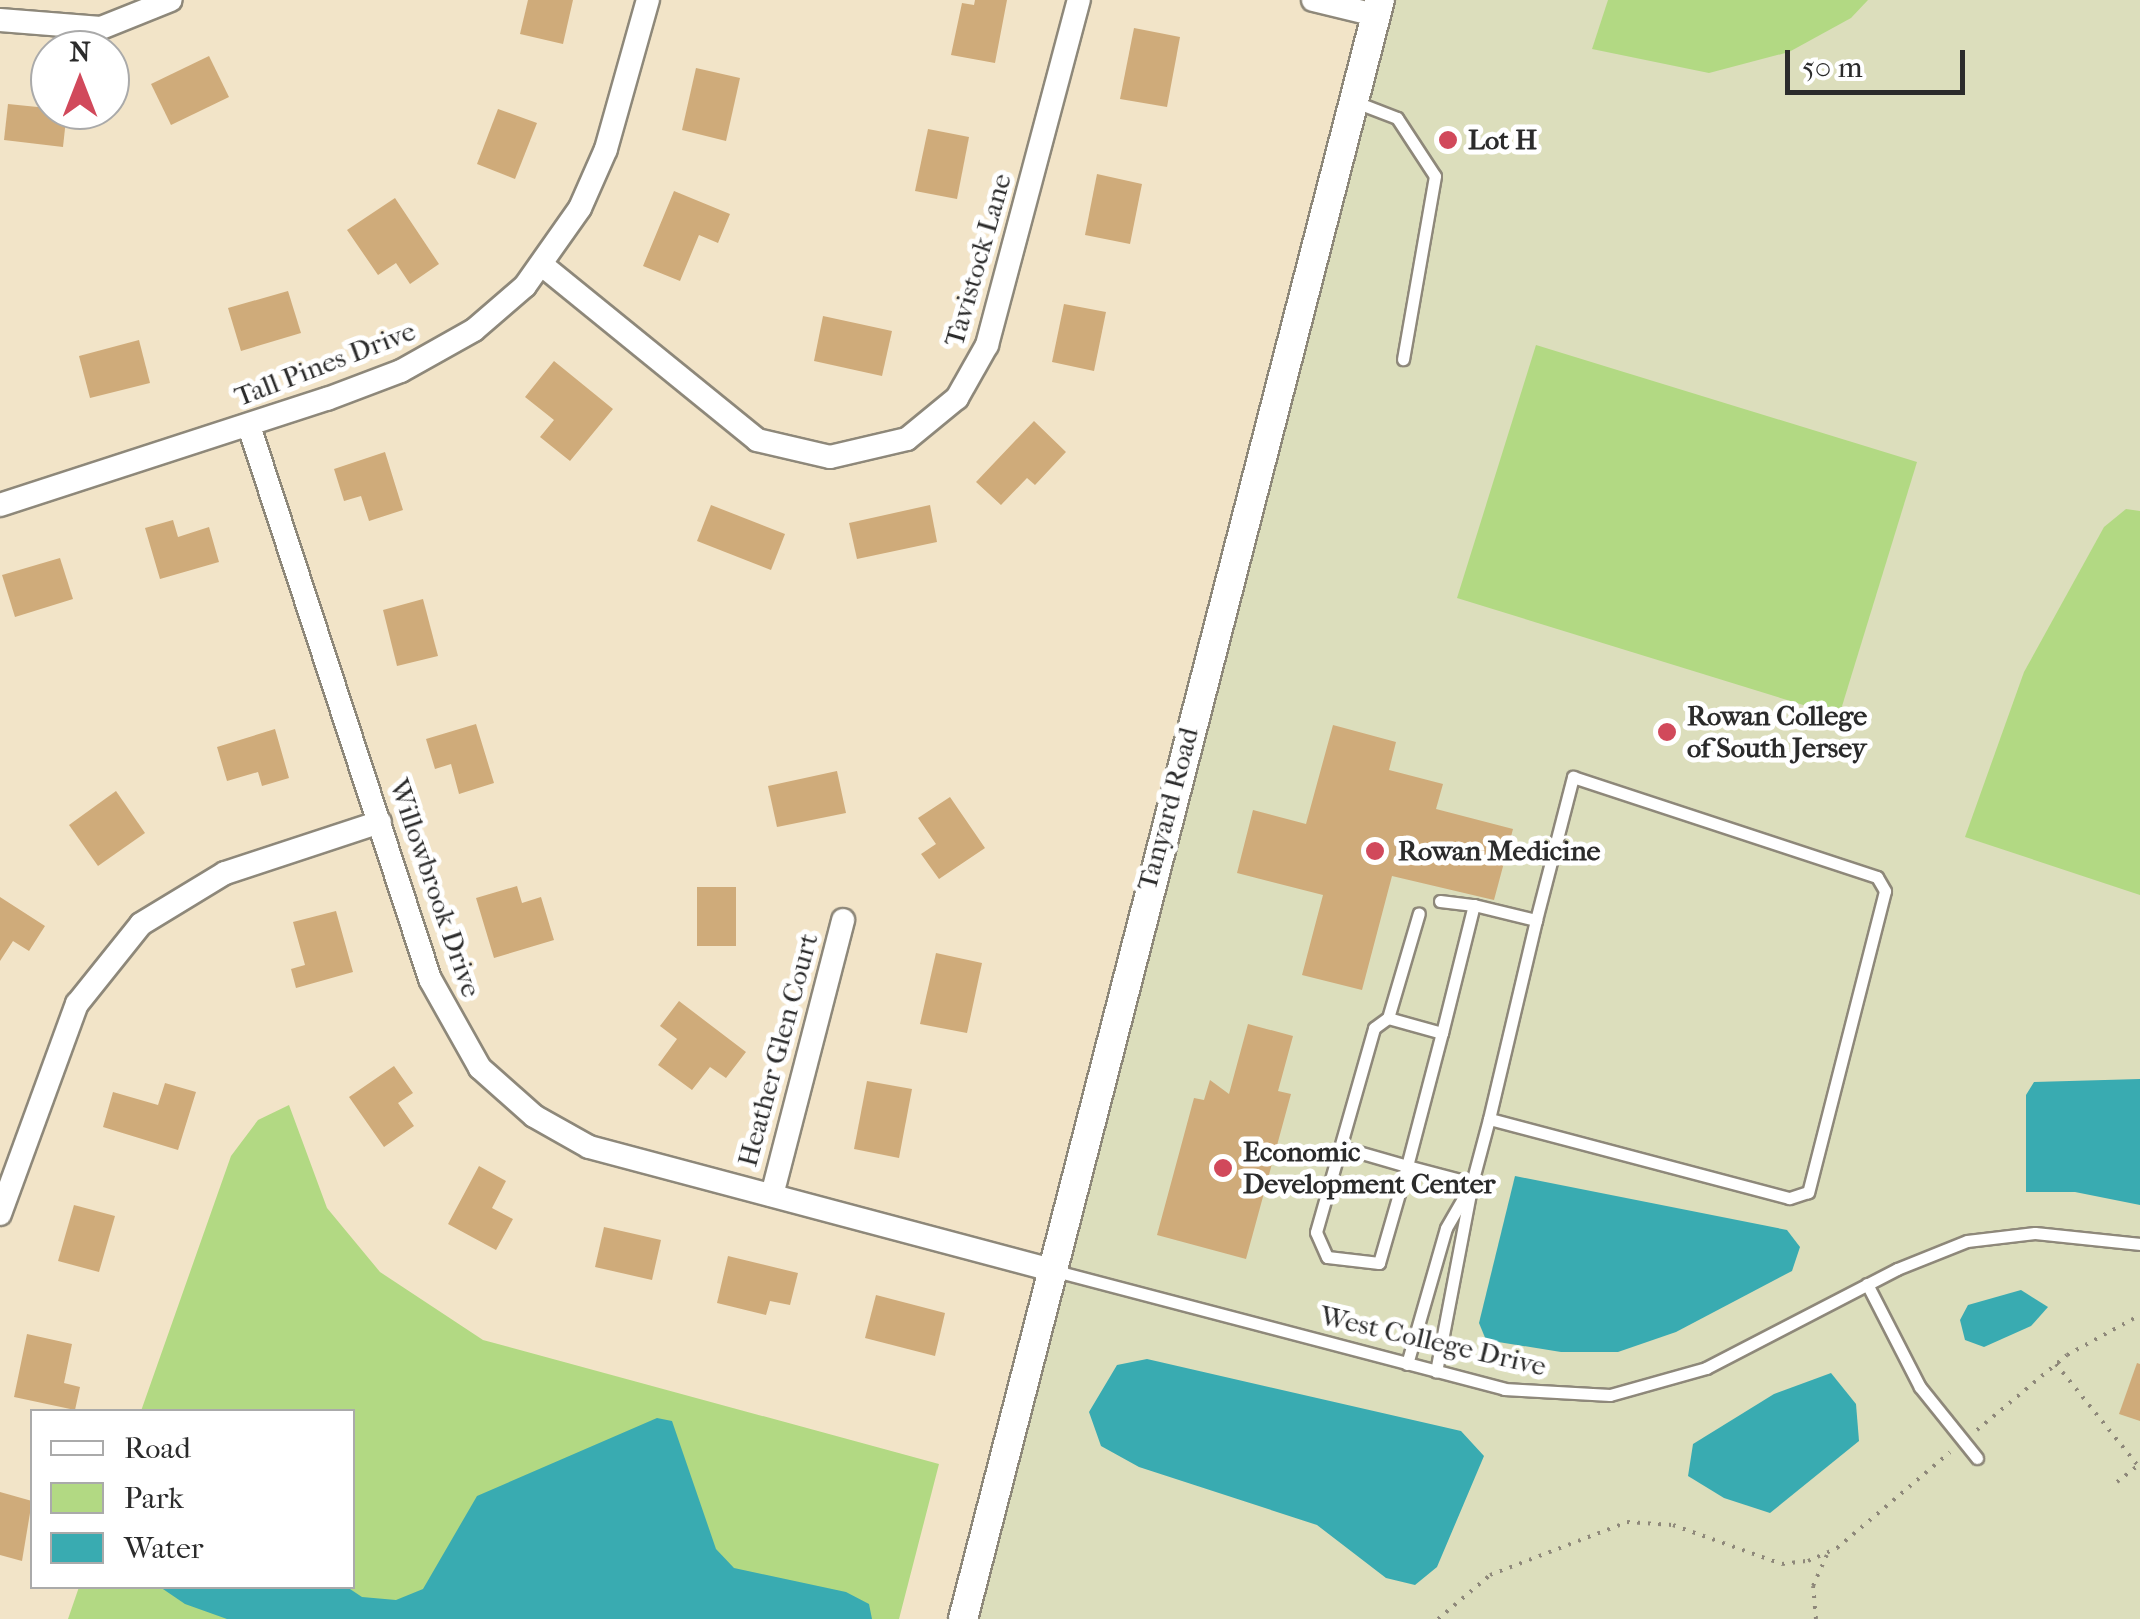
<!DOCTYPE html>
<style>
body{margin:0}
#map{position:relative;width:2140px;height:1619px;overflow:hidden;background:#f2e4c8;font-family:"IM FELL French Canon",serif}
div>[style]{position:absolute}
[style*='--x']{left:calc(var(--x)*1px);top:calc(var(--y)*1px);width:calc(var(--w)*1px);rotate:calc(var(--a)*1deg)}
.built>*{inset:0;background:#dcdebc}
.green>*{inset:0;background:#b2d983}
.water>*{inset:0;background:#39abb1}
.building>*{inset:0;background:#cfab7a}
.path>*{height:4px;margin-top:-2px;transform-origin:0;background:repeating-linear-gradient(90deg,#8e887a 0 2.5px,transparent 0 10.5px)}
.roads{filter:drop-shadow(2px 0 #8e887a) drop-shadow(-2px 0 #8e887a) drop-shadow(0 2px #8e887a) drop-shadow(0 -2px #8e887a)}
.service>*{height:11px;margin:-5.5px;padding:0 5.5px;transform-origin:5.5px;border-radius:5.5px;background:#fff}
.minor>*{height:22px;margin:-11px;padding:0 11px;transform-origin:11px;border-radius:11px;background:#fff}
.tertiary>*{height:28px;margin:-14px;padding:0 14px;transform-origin:14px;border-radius:14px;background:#fff}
.dots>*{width:28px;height:28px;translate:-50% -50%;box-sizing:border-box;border:5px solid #fff;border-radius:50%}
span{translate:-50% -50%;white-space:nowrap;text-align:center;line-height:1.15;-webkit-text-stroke:10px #fff;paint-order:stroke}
.poi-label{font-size:28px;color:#2b2b2b;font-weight:700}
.left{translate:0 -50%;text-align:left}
.street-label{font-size:28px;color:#2b2b2b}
.legend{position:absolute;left:30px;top:1409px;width:325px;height:180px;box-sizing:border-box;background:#fff;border:2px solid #aaa;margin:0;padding:12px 18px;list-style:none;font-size:30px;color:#2b2b2b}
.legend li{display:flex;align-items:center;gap:20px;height:50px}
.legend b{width:50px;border:2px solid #aaa}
.north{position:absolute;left:30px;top:30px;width:100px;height:100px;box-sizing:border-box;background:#fff;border:2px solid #aaa;border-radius:50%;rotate:0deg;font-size:28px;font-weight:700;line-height:40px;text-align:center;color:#2b2b2b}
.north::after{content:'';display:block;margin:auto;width:35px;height:45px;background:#d1495b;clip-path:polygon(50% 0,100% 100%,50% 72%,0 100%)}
.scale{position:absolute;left:1785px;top:50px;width:180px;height:45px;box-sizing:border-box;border:5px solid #2b2b2b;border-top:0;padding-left:12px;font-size:30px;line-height:35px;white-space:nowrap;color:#2b2b2b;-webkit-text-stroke:8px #fff;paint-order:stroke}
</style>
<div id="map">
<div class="built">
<i style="clip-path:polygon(1388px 0,2140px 0,2140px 1619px,963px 1619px)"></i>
</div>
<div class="green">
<i style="clip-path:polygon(1608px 0,1868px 0,1851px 18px,1789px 52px,1709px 73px,1592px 49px)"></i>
<i style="clip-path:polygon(1536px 345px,1917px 462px,1839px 716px,1457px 598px)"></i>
<i style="clip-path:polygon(2126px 509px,2140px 511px,2140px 895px,1965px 837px,2024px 672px,2104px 527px)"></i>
<i style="clip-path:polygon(289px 1105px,327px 1208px,380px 1272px,483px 1340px,939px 1464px,899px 1619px,68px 1619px,79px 1587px,352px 1586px,352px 1412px,141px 1411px,231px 1156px,258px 1120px)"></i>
</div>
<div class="water">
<i style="clip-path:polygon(2140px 1079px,2140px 1205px,2075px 1192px,2026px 1192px,2026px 1095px,2034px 1082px)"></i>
<i style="clip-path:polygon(1515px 1176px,1787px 1230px,1800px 1247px,1792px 1271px,1676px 1332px,1618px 1352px,1561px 1352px,1486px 1340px,1479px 1323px)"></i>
<i style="clip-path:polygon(2021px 1290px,2048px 1307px,2031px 1326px,1984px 1347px,1965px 1340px,1960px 1320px,1968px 1305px)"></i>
<i style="clip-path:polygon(1147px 1359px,1461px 1431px,1484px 1456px,1437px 1567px,1415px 1585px,1386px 1578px,1317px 1525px,1139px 1467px,1101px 1446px,1089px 1412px,1117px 1365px)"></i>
<i style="clip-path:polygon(1831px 1373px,1856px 1404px,1859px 1441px,1770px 1513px,1724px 1498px,1688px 1476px,1693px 1444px,1774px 1394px)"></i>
<i style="clip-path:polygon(657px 1418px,672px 1421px,716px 1549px,734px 1568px,846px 1592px,869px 1604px,872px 1619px,227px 1619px,185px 1604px,160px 1587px,347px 1587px,362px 1597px,396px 1600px,423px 1589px,477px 1496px)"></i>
</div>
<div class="building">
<i style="clip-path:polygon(528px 0,573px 0,563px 44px,520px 34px)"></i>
<i style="clip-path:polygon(975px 0,1007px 0,995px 63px,951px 55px,962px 3px,974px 5px)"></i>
<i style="clip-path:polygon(1134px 28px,1180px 37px,1167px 107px,1120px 99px)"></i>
<i style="clip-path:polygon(209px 56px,229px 97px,171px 125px,151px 84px)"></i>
<i style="clip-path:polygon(696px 68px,740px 78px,726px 141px,682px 130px)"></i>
<i style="clip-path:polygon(8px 104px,67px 110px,63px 147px,4px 140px)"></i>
<i style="clip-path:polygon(498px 109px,537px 123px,515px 179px,477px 164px)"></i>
<i style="clip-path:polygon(928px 129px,969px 137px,957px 199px,915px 191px)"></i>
<i style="clip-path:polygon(1097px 174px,1142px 184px,1130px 244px,1085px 235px)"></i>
<i style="clip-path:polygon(674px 191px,730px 214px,718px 243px,699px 235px,680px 281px,643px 266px)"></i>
<i style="clip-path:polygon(395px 198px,439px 264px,410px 284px,396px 263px,378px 275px,347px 230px)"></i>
<i style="clip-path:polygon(288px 291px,301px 333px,241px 351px,228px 308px)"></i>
<i style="clip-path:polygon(1064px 304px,1106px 312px,1094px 371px,1052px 362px)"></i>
<i style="clip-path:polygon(823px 316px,892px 331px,882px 376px,814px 361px)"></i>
<i style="clip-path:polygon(139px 340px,150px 383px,90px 398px,79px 356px)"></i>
<i style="clip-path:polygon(554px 361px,613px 409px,570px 461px,540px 437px,554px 420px,525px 397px)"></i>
<i style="clip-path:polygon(1034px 421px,1066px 452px,1035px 485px,1027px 478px,1001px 505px,976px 482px)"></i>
<i style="clip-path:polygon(385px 452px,403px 510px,369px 521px,361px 496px,344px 501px,334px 469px)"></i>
<i style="clip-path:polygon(711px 505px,785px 534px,771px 570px,697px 541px)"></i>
<i style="clip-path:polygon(930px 505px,937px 542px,857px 559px,849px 523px)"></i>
<i style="clip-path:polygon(173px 520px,178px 537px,209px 527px,219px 562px,160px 579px,145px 528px)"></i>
<i style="clip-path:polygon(60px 558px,73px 599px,15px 617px,2px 575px)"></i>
<i style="clip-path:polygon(423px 599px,438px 656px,397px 666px,383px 610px)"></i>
<i style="clip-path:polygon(476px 724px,494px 783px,459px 794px,451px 764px,435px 769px,426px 739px)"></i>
<i style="clip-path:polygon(1333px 725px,1396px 742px,1389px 770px,1443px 784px,1436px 809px,1513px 829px,1494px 900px,1392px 876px,1362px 990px,1302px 975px,1323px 895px,1237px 873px,1253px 810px,1306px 824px)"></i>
<i style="clip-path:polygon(275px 729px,289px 778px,262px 786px,258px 772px,227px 781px,217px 747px)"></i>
<i style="clip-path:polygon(837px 771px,846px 813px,777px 827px,768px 786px)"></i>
<i style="clip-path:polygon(116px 791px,145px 833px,98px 866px,69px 825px)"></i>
<i style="clip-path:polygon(950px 797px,985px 848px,939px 879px,921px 854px,936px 844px,918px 818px)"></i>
<i style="clip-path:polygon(517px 886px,522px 903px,541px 897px,554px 940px,494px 958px,476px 898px)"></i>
<i style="clip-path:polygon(697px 887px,736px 887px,736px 946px,697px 946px)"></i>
<i style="clip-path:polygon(0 897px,45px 926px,29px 951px,13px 941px,0 961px)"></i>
<i style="clip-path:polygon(336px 911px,353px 972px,296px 988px,291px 969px,305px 965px,293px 922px)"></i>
<i style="clip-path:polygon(936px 953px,982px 963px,967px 1033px,920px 1024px)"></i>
<i style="clip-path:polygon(679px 1001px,746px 1052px,726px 1078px,710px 1067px,692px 1090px,658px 1065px,677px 1039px,660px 1026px)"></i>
<i style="clip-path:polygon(1248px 1024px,1293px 1036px,1278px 1091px,1291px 1094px,1246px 1259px,1157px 1235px,1194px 1098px,1204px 1100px,1210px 1080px,1229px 1094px)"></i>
<i style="clip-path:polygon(394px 1066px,413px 1093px,398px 1103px,414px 1126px,384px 1147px,349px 1097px)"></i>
<i style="clip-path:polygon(867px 1081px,912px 1089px,899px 1158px,854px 1149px)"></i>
<i style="clip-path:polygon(165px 1083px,196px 1092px,178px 1150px,103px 1127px,113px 1092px,158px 1105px)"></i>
<i style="clip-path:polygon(479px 1166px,506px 1181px,492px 1208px,513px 1219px,496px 1250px,448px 1224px)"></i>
<i style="clip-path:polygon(74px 1205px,115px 1216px,99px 1272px,58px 1261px)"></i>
<i style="clip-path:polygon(604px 1227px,661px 1240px,652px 1280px,595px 1267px)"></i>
<i style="clip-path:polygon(728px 1256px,798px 1273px,790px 1305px,770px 1301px,766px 1315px,717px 1303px)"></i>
<i style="clip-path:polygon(876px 1295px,945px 1313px,935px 1356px,865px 1338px)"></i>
<i style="clip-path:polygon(27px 1334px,72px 1344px,64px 1383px,80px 1387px,75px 1410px,14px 1397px)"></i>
<i style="clip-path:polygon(2137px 1363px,2140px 1364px,2140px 1421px,2119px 1414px)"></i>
<i style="clip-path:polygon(0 1492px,32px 1501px,22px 1561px,0 1555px)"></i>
</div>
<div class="path">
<i style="--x:2056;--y:1364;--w:134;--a:51.1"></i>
<i style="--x:1977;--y:1430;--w:117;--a:-39.8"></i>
<i style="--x:2067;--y:1355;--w:83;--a:-28.7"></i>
<i style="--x:2117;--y:1482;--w:29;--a:-38"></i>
<i style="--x:1438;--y:1619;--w:68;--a:-40.2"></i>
<i style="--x:1490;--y:1575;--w:147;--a:-21.1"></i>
<i style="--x:1627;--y:1522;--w:46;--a:3.7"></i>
<i style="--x:1673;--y:1525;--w:116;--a:19.7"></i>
<i style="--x:1782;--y:1564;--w:26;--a:-7"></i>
<i style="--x:1808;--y:1561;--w:32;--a:-24"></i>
<i style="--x:1837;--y:1548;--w:148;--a:-40.3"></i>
<i style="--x:1816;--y:1619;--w:33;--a:-95"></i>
<i style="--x:1813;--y:1586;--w:34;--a:-66"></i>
</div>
<div class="roads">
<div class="service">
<i style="--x:1353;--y:101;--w:47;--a:21.1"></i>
<i style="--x:1397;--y:118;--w:69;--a:56.8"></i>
<i style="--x:1435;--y:176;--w:186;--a:99.9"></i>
<i style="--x:1573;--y:777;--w:320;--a:18.2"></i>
<i style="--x:1877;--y:877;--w:16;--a:60"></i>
<i style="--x:1885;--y:891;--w:311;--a:104.3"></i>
<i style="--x:1808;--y:1192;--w:20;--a:162"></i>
<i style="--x:1789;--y:1198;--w:310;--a:-165.2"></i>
<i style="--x:1489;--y:1119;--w:66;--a:104.9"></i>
<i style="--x:1472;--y:1183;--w:67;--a:-165.3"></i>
<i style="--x:1407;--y:1166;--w:101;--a:106.1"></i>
<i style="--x:1379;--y:1263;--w:52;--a:-173.4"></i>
<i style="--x:1327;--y:1257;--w:27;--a:-114"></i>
<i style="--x:1316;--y:1232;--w:212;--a:-74.1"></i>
<i style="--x:1374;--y:1028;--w:17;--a:-36"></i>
<i style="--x:1388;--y:1018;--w:56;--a:15.5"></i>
<i style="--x:1442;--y:1033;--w:132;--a:-76"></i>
<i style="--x:1474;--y:905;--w:64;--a:13.6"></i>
<i style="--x:1536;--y:920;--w:148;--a:-75.5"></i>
<i style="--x:1440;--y:901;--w:34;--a:7"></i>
<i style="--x:1388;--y:1018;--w:109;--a:-73.6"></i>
<i style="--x:1489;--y:1119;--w:204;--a:-76.7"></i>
<i style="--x:1341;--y:1147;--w:69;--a:16.1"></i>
<i style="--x:1407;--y:1166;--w:138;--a:-75.3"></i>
<i style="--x:1052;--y:1270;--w:467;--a:14.7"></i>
<i style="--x:1504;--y:1389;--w:106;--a:3.2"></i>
<i style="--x:1610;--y:1395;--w:100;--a:-15.7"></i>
<i style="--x:1706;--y:1368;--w:215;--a:-27.4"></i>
<i style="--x:1897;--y:1269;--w:75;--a:-21.8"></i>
<i style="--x:1967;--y:1241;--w:68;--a:-6.7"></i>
<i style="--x:2035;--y:1233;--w:106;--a:6"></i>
<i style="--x:1867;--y:1284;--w:116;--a:62.8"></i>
<i style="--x:1920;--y:1387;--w:91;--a:51.2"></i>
<i style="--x:1407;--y:1364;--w:141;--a:-74"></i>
<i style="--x:1446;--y:1228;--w:52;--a:-60"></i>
<i style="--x:1472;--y:1183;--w:192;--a:100.8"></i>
</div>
<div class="minor">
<i style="--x:1313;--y:0;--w:64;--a:13.6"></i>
<i style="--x:0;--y:20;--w:101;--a:4.5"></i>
<i style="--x:101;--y:28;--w:75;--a:-21.8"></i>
<i style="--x:542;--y:265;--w:277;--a:39.1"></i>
<i style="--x:757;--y:440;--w:75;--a:13.1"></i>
<i style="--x:830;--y:457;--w:79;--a:-13.2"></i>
<i style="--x:907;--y:439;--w:65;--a:-39.4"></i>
<i style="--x:957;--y:398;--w:61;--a:-60.5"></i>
<i style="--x:987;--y:345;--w:357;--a:-75.1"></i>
<i style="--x:249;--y:426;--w:582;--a:71.88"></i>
<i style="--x:430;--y:979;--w:102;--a:60.7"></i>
<i style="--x:480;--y:1068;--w:72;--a:41.6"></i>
<i style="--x:534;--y:1116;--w:63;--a:29.4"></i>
<i style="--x:589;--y:1147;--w:475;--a:14.9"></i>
<i style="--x:0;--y:505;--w:344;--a:-18"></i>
<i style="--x:327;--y:399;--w:79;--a:-20.7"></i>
<i style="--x:401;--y:371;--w:84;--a:-29.3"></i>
<i style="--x:474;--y:330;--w:67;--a:-40.8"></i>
<i style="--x:525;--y:286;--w:95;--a:-54.8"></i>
<i style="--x:580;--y:208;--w:64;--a:-66.2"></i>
<i style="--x:606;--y:149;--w:155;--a:-74.3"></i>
<i style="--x:772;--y:1195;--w:284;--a:-75.5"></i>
<i style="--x:0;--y:1214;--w:224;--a:-69.9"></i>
<i style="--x:77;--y:1004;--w:102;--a:-51.3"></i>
<i style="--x:141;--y:924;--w:98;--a:-31.3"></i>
<i style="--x:225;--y:873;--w:163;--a:-18.2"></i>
</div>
<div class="tertiary">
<i style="--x:963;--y:1619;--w:1672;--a:-75.56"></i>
</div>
</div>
<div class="dots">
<i style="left:1448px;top:140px;background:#d1495b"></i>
<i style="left:1667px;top:732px;background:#d1495b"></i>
<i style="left:1375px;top:851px;background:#d1495b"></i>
<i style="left:1223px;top:1168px;background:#d1495b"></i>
</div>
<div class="poi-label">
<span class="left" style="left:1468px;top:140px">Lot H</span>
<span class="left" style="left:1687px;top:732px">Rowan College<br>of South Jersey</span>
<span class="left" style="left:1398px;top:851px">Rowan Medicine</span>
<span class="left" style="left:1243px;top:1168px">Economic<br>Development Center</span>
</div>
<div class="street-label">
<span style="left:978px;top:260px;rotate:-74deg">Tavistock Lane</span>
<span style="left:325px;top:364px;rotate:-21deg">Tall Pines Drive</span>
<span style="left:1168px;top:809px;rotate:-75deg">Tanyard Road</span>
<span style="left:435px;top:888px;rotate:71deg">Willowbrook Drive</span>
<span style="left:778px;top:1050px;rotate:-75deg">Heather Glen Court</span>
<span style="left:1433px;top:1341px;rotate:13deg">West College Drive</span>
</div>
<ul class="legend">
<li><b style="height:12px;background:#fff"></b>Road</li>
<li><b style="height:28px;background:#b2d983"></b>Park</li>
<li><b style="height:28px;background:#39abb1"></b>Water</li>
</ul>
<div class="north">N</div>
<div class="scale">50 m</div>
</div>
